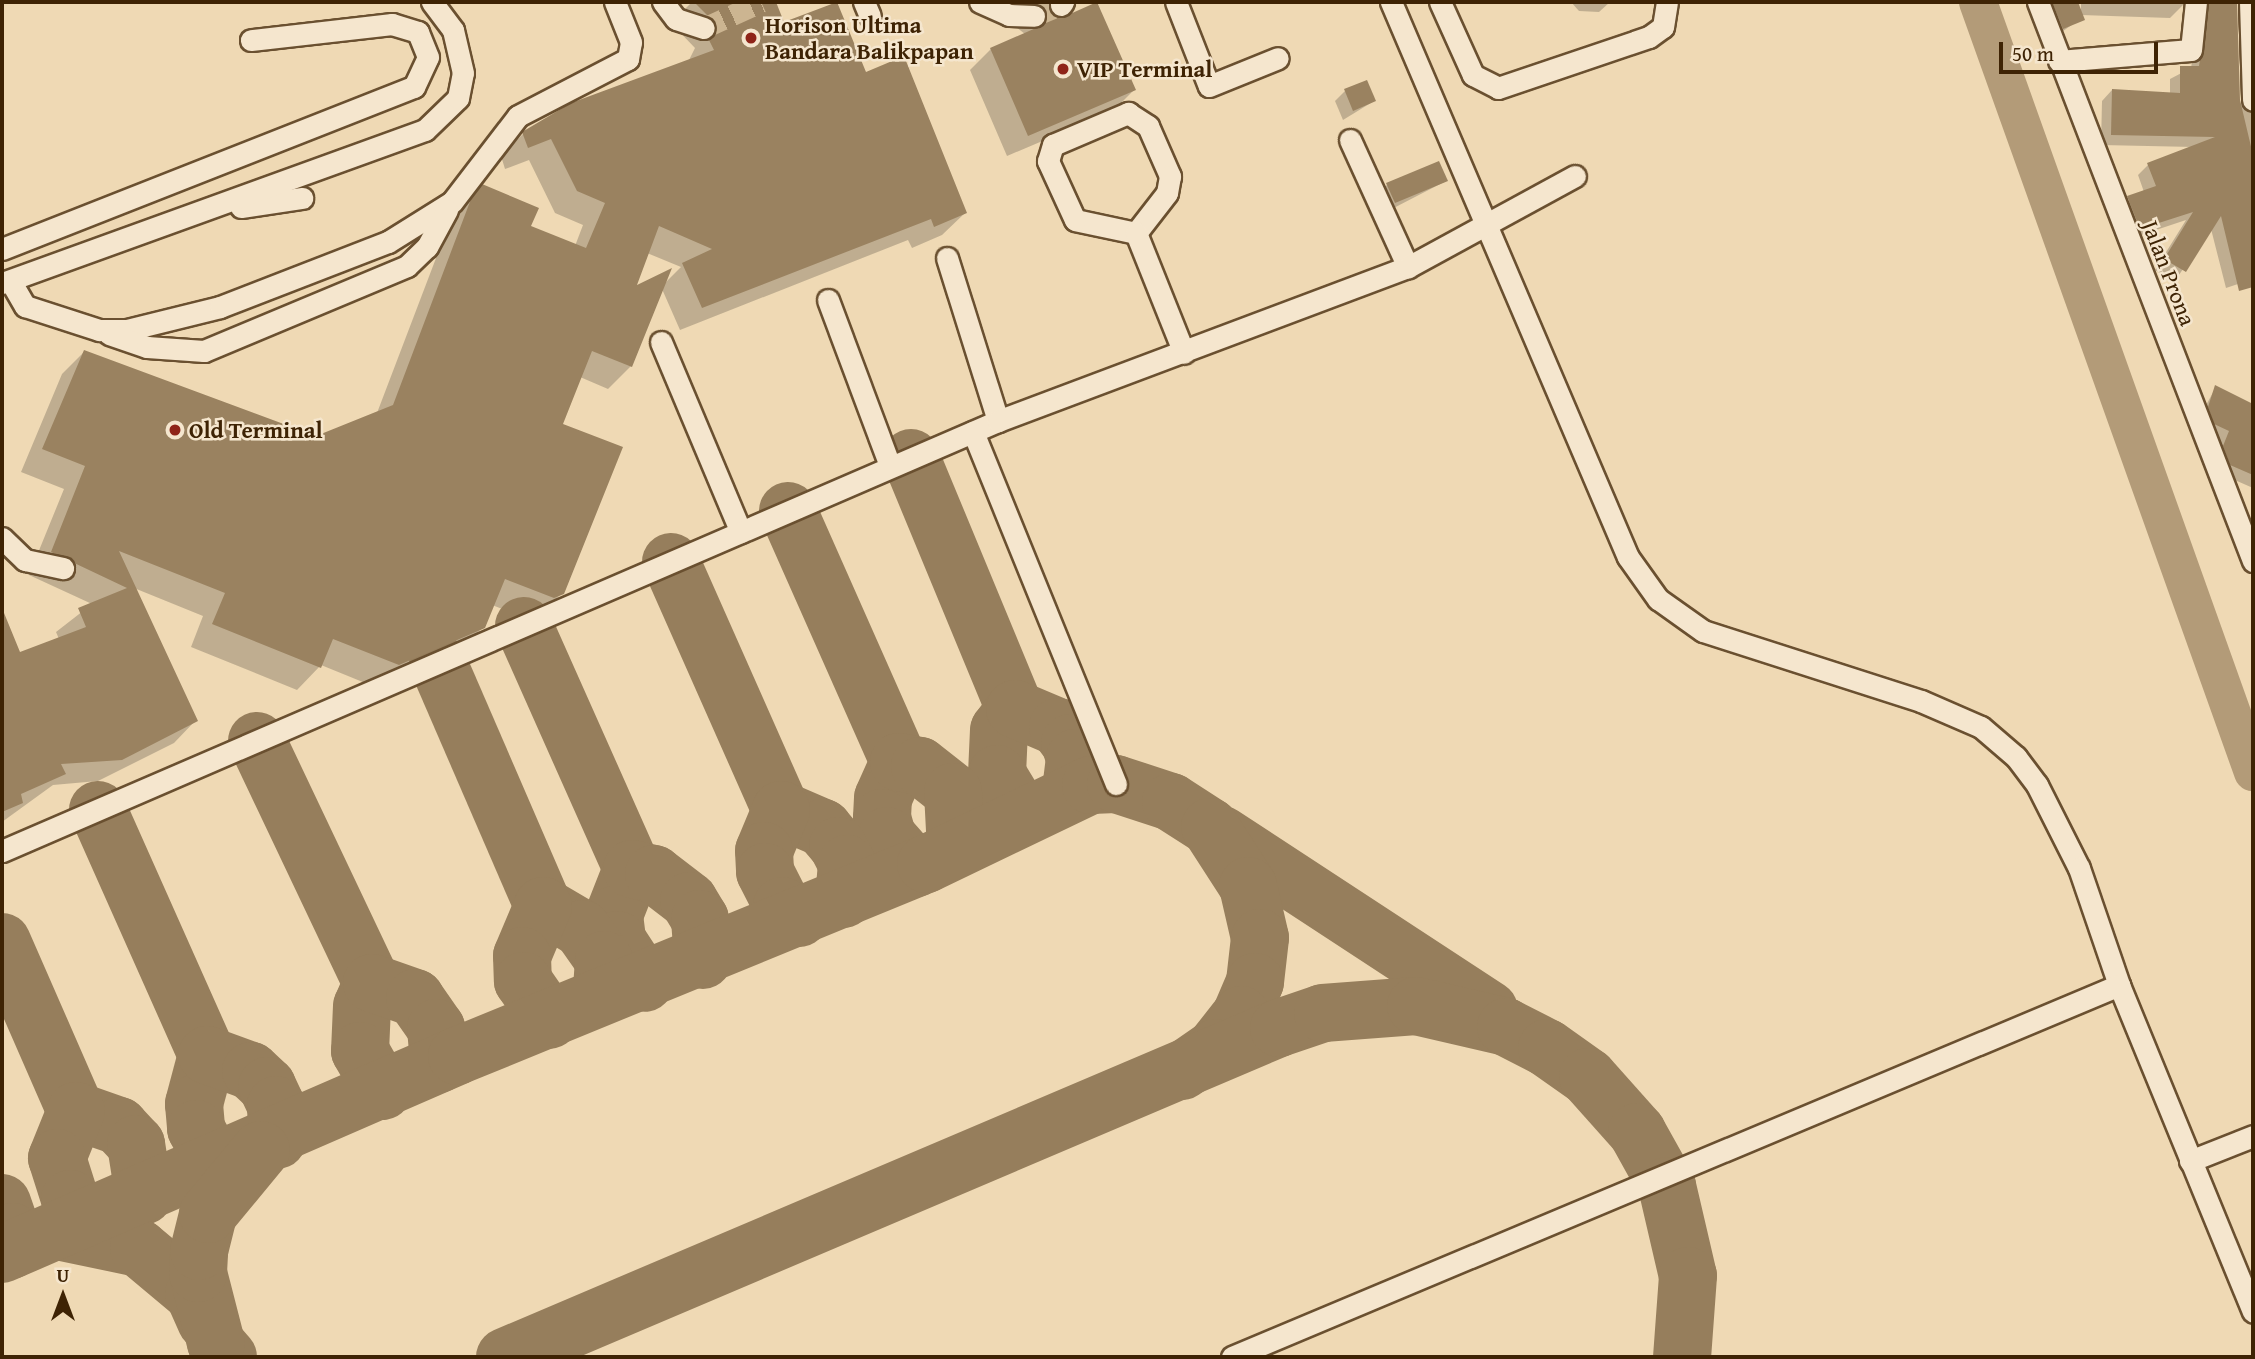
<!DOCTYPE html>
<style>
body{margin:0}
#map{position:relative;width:2255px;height:1359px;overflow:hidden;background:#efd9b4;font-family:"Gentium Book Plus",serif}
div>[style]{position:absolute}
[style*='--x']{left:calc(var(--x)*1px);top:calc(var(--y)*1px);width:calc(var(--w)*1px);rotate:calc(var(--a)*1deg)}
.shadow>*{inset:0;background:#0003}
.river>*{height:38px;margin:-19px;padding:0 19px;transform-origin:19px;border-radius:19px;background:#b39b78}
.taxiway>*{height:58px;margin:-29px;padding:0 29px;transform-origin:29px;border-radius:29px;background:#967e5c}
.building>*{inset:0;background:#9a8260}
.minor-tunnel>*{height:21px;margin-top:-10.5px;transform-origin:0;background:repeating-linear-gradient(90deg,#ccb591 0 21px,transparent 0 31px)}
.roads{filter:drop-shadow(2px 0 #6a5030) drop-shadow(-2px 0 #6a5030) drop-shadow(0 2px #6a5030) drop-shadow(0 -2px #6a5030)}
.minor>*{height:21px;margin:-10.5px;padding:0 10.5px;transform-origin:10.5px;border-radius:10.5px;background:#f5e6ce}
.dots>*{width:19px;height:19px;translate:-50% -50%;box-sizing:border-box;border:4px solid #f5e6ce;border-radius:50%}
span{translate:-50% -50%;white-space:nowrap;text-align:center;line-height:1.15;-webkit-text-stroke:5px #f5e6ce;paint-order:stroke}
.poi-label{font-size:23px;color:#3e2304;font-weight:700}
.left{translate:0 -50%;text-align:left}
.street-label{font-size:23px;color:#3e2304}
.frame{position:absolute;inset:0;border:4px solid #3e2304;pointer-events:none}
.north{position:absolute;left:28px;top:1261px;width:70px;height:70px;-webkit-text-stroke:5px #f5e6ce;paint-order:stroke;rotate:0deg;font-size:19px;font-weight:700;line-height:28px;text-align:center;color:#3e2304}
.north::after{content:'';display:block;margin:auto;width:24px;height:32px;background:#3e2304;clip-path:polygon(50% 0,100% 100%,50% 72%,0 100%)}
.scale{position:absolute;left:1999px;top:42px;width:159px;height:32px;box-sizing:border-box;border:4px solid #3e2304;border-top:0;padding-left:9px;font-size:21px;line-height:24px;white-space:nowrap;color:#3e2304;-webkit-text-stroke:5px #f5e6ce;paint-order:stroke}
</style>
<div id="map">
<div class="shadow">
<i style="clip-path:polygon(evenodd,692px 2px,774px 2px,783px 24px,865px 74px,965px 213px,942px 235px,912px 248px,908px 240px,680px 330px,662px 289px,631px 366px,608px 389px,580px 377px,561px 425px,562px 593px,539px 616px,530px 620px,492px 605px,483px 627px,460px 650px,375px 687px,321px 665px,297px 690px,191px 647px,203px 616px,134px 588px,196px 720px,174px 743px,98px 781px,53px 785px,2px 822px,2px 620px,19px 654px,59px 639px,56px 632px,92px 604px,29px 575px,64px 489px,21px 472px,62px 374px,84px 352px,316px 438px,377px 413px,449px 224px,483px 186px,529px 227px,575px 246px,583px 225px,555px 213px,529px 160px,505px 169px,501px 156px,524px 133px,688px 62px,695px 48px,671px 23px,692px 2px,647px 253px,681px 267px,663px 285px,633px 288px,647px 253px)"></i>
<i style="clip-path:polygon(1049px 2px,1047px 11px,1134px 90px,1113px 111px,1007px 156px,970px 70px,991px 49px,1025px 34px,1012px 24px,1032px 4px)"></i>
<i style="clip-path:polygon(1571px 2px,1610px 2px,1599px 12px,1579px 11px)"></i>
<i style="clip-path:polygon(2037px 2px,2069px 2px,2076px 22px,2053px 38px)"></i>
<i style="clip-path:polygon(2081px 2px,2186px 2px,2170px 18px,2081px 15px)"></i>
<i style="clip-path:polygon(2193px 2px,2235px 2px,2238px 101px,2253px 115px,2253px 279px,2226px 288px,2211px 229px,2174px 282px,2155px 270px,2186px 220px,2129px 239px,2117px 208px,2144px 192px,2138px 175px,2148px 165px,2194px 147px,2101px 145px,2102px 101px,2112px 90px,2170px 94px,2170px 79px,2191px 68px,2199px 15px)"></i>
<i style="clip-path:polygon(1345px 91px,1374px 101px,1343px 120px,1335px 101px)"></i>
<i style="clip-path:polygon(1446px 181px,1384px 213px,1377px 195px,1387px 185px)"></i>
<i style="clip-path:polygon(2216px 387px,2253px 428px,2253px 488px,2221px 474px,2214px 457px,2221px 441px,2205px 433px,2199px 418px)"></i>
</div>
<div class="river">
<i style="--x:1978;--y:2;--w:818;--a:70.35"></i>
</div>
<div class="taxiway">
<i style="--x:911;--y:458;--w:272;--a:67.5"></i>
<i style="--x:788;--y:511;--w:274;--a:66.1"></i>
<i style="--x:899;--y:762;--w:39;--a:114"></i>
<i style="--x:883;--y:798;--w:20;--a:93"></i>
<i style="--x:882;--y:818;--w:19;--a:74"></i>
<i style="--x:887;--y:836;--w:43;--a:48.8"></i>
<i style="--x:671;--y:562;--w:271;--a:66.1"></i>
<i style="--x:524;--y:626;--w:266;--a:66"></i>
<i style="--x:632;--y:869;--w:49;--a:111.4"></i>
<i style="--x:614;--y:915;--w:25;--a:83"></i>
<i style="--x:617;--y:940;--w:51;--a:56.9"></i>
<i style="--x:438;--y:663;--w:265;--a:66.6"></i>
<i style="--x:543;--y:906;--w:45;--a:30.5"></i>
<i style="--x:582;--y:929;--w:38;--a:55"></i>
<i style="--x:604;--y:960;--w:30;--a:94"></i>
<i style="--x:1015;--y:709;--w:26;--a:127"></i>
<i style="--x:999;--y:730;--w:44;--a:92.6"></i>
<i style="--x:997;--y:774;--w:50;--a:58.8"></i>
<i style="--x:1015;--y:709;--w:47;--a:22.7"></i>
<i style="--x:1058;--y:727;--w:20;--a:53"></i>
<i style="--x:1070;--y:743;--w:16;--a:72"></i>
<i style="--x:1075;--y:758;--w:33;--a:97"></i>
<i style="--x:257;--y:741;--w:268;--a:64.6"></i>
<i style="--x:372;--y:983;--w:25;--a:113"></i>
<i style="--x:362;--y:1006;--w:45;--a:92.5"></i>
<i style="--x:360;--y:1051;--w:46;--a:60.1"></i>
<i style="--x:899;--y:762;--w:21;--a:11"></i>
<i style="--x:920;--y:766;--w:42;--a:38.2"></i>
<i style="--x:953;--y:792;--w:57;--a:87"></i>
<i style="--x:98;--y:810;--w:268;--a:66"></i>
<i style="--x:207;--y:1055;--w:51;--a:104.9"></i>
<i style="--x:194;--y:1104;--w:25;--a:85"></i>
<i style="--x:196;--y:1129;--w:41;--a:60.9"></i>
<i style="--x:781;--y:810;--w:46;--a:23.2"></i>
<i style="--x:823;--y:828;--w:23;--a:50"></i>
<i style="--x:838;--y:846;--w:20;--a:63"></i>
<i style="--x:847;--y:864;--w:35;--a:95"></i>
<i style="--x:781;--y:810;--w:44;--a:112.5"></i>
<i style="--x:764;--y:851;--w:21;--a:87"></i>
<i style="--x:765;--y:872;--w:38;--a:63"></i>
<i style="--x:782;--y:906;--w:21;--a:35"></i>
<i style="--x:1222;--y:835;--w:319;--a:33.2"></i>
<i style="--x:632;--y:869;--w:23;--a:13"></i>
<i style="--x:654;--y:874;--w:44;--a:37.6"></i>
<i style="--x:689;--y:901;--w:21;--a:59"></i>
<i style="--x:700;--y:919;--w:41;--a:85.8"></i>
<i style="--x:543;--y:906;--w:54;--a:112.8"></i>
<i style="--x:522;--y:956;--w:25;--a:88"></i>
<i style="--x:523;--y:981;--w:47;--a:55.3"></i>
<i style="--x:2;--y:942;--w:184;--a:66.4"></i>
<i style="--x:372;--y:983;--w:46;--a:19.2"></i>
<i style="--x:415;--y:998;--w:37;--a:55"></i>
<i style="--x:436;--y:1028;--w:36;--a:85"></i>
<i style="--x:207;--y:1055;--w:47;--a:20"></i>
<i style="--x:251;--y:1071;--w:22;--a:43"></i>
<i style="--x:267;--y:1086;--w:21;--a:65"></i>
<i style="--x:276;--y:1105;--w:35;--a:88"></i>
<i style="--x:76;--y:1111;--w:46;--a:19.2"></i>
<i style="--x:119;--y:1126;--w:25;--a:47"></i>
<i style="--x:136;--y:1144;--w:52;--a:81.1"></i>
<i style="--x:76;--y:1111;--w:51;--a:112"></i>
<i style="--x:57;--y:1158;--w:43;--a:72.4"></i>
<i style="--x:70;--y:1199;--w:27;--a:48"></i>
<i style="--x:2;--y:1203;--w:31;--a:71"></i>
<i style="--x:12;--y:1232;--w:18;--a:93"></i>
<i style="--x:58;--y:1231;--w:83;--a:11.9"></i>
<i style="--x:139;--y:1248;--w:72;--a:39.9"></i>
<i style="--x:194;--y:1294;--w:30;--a:66"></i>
<i style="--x:2;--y:1254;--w:496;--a:-23.5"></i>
<i style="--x:457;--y:1056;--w:507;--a:-22.26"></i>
<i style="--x:926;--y:864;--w:183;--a:-25.6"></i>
<i style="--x:1091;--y:785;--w:25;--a:-2"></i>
<i style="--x:1116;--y:784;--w:58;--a:18.1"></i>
<i style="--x:1171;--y:802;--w:46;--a:32.7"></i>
<i style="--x:1210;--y:827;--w:70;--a:57.2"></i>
<i style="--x:1248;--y:886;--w:53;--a:77"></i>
<i style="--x:1260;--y:938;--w:44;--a:96.5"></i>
<i style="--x:1255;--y:982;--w:36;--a:113"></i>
<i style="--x:1241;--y:1015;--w:42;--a:128.2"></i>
<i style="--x:1215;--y:1048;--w:40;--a:145.1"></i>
<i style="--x:228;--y:1357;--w:18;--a:-131"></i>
<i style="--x:216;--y:1343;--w:72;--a:-104.4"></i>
<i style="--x:198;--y:1273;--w:22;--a:-87"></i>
<i style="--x:199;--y:1251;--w:38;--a:-76"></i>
<i style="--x:208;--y:1214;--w:83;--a:-50.4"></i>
<i style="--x:505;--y:1357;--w:841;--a:-23.03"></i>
<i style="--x:1279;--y:1028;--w:46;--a:-18.8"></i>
<i style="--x:1323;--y:1013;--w:93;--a:-4.3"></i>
<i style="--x:1416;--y:1006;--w:92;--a:13.1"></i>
<i style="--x:1506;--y:1027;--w:46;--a:27.1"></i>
<i style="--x:1547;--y:1048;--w:50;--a:35.3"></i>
<i style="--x:1588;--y:1077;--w:74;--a:48.3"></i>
<i style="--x:1637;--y:1132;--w:62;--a:60.9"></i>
<i style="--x:1667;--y:1186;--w:92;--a:76.9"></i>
<i style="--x:1688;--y:1276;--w:81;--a:94.2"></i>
</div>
<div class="building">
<i style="clip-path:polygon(694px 2px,776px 2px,784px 22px,837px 2px,866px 72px,904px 56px,967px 213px,934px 227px,931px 219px,702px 308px,682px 263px,712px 249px,659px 226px,637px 285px,672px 268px,632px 367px,592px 351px,563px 424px,623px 447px,564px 594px,554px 598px,505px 579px,485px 628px,399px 665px,333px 639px,321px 668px,212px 624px,225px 593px,119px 551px,198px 721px,122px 760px,61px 764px,66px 774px,21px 794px,23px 803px,2px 812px,2px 608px,20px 652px,86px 627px,78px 608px,127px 588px,51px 552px,85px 466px,42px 449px,84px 350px,316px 436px,393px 405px,471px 199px,482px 184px,539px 208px,531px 226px,586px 248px,605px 203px,577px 191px,551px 139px,528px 148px,522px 132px,571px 103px,714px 50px,709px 40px,717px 25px)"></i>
<i style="clip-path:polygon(1028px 2px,1049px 2px,1050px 11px,1061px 18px,1097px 2px,1136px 90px,1028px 136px,990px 48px,1045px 24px,1045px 9px)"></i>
<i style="clip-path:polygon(2052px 2px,2078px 2px,2085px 20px,2063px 29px)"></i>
<i style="clip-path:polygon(2209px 2px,2237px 2px,2240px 100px,2253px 155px,2253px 287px,2239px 291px,2221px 216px,2186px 272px,2164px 259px,2193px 212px,2140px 229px,2127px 196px,2156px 186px,2147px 163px,2215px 137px,2111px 135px,2112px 89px,2180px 93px,2180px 66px,2199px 66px)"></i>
<i style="clip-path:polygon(1367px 80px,1376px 101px,1353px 111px,1344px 89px)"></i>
<i style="clip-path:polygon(1439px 161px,1448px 181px,1395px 203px,1386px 183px)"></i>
<i style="clip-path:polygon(2215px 385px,2253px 404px,2253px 475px,2230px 465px,2223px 446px,2229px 431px,2214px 424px,2208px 407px)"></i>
</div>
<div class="minor-tunnel">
<i style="--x:1034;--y:16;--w:29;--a:-22"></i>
<i style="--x:704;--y:28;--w:63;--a:-24.5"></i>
</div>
<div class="roads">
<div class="minor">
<i style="--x:663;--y:2;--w:21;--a:53"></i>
<i style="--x:676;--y:19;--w:29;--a:18"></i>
<i style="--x:864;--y:2;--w:15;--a:67"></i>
<i style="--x:980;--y:2;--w:32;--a:24"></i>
<i style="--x:1009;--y:15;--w:25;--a:2"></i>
<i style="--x:1176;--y:2;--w:90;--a:68.6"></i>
<i style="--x:1209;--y:86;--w:74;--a:-22.1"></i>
<i style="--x:1391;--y:2;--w:603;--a:66.88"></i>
<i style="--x:1628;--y:557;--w:52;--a:54.5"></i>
<i style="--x:1658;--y:599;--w:55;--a:35.4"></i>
<i style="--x:1703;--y:631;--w:229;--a:17.8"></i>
<i style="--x:1921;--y:701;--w:65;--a:23.4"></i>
<i style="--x:1981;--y:727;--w:46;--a:40.6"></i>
<i style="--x:2016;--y:757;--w:35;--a:53"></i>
<i style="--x:2037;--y:785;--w:93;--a:63.2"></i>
<i style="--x:2079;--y:868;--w:124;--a:71.1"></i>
<i style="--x:2119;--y:985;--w:353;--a:67.7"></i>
<i style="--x:1440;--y:2;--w:80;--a:65.7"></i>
<i style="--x:1473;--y:75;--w:28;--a:27"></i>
<i style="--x:1498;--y:88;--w:159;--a:-18.7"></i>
<i style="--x:1649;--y:37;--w:17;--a:-36"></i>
<i style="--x:1663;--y:27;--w:25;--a:-81"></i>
<i style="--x:2038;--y:2;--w:599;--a:68.96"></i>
<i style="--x:2250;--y:2;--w:98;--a:88.2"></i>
<i style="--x:1061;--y:5;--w:4;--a:-56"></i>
<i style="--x:2059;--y:61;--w:132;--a:-4.8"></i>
<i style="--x:2191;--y:50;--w:48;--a:-84.1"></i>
<i style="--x:1350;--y:140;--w:140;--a:65.5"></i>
<i style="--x:241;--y:207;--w:62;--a:-8.4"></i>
<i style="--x:1136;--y:233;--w:62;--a:-168"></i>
<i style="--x:1075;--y:220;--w:65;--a:-114.6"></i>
<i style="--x:1048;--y:161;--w:17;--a:-73"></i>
<i style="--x:1053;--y:145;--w:82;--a:-23.1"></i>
<i style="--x:1128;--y:113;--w:24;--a:33"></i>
<i style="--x:1148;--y:126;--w:55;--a:66.3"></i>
<i style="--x:1170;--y:176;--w:17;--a:100"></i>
<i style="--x:1167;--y:193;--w:51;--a:127.8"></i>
<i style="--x:1136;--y:233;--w:129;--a:68.2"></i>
<i style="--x:2;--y:249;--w:443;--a:-21.5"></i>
<i style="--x:414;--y:87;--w:33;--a:-65"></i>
<i style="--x:428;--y:57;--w:27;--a:-112"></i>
<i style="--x:418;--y:32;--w:27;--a:-163"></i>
<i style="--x:392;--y:24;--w:142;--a:173.5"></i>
<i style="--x:947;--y:258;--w:171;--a:72.6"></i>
<i style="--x:11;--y:282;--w:28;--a:60"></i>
<i style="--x:25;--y:306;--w:78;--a:18"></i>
<i style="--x:99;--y:330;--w:28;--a:0"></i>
<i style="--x:127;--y:330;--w:96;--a:-13.9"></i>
<i style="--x:220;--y:307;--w:180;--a:-21.2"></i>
<i style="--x:388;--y:242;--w:75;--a:-32"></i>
<i style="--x:452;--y:202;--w:108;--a:-52.5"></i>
<i style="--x:518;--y:116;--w:124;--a:-27.4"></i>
<i style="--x:628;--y:59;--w:17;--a:-80"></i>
<i style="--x:631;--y:42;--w:43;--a:-111.8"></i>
<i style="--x:2;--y:283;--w:450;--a:-19.9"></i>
<i style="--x:425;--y:130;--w:46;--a:-44.1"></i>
<i style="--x:458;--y:98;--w:25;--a:-79"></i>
<i style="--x:463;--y:73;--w:44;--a:-103.1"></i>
<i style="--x:453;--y:30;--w:35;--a:-127"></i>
<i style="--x:828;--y:300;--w:177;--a:69.5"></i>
<i style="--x:109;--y:334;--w:40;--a:18.9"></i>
<i style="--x:147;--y:347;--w:57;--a:4"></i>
<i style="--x:204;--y:351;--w:220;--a:-22.7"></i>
<i style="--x:407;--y:266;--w:28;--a:-44"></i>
<i style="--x:427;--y:247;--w:42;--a:-61.6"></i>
<i style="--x:661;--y:342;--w:206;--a:67.2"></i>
<i style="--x:973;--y:432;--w:380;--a:67.9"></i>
<i style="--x:2;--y:538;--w:32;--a:44"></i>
<i style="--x:25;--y:560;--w:39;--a:12"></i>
<i style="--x:2;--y:851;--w:1085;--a:-23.35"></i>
<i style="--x:998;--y:421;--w:438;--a:-20.6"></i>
<i style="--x:1408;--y:267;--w:190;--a:-28.6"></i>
<i style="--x:2190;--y:1161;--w:68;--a:-21.6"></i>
<i style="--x:1232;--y:1357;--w:962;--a:-22.75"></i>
</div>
</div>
<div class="dots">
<i style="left:751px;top:38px;background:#8f2418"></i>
<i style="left:1063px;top:69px;background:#8f2418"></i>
<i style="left:175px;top:430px;background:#8f2418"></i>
</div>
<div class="poi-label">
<span class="left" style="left:765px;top:38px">Horison Ultima<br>Bandara Balikpapan</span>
<span class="left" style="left:1077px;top:69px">VIP Terminal</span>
<span class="left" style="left:189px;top:430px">Old Terminal</span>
</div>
<div class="street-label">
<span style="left:2169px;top:273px;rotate:69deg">Jalan Prona</span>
</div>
<div class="frame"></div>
<div class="north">U</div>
<div class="scale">50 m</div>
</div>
